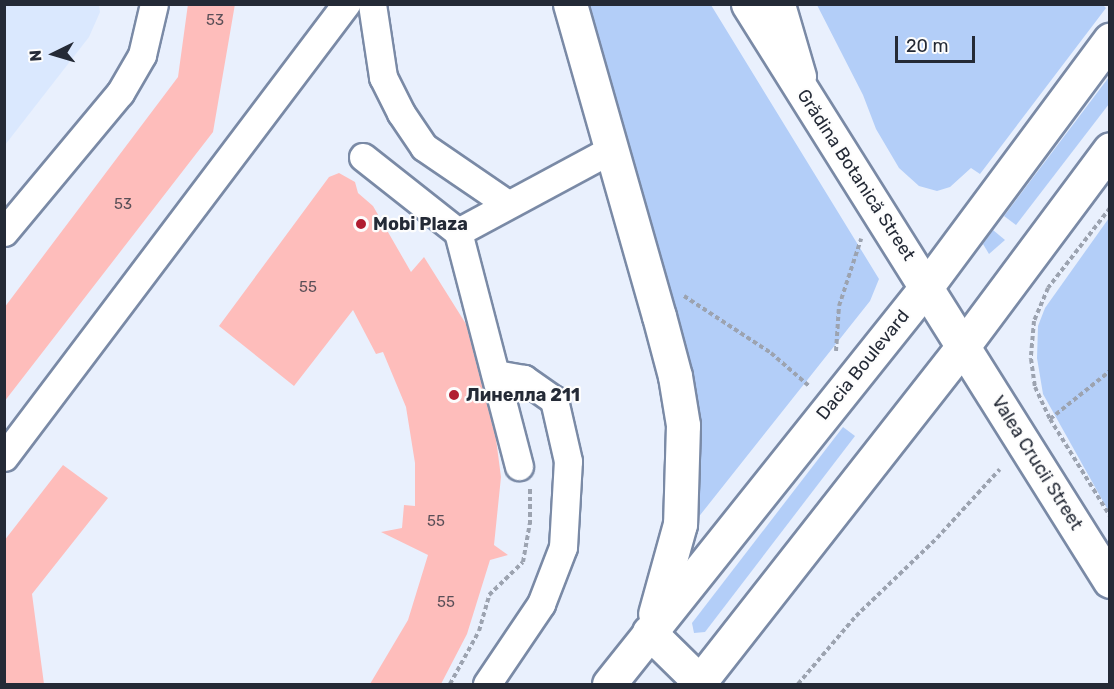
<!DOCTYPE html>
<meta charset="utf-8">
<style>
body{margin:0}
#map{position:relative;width:1114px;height:689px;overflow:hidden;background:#e9f0fd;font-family:Rubik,sans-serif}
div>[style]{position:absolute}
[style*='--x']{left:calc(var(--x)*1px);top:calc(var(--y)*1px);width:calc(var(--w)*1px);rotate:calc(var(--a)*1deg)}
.built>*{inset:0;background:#dae8fe}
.green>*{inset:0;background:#b3cef8}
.building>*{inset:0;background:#febdbb}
.path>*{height:4px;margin-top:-2px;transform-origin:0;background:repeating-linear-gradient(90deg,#9ca3b0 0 4.5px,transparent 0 7.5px)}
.roads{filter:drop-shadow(2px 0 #7a8aa6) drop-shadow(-2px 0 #7a8aa6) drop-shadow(0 2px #7a8aa6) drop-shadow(0 -2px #7a8aa6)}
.minor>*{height:27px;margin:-13.5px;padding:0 13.5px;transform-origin:13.5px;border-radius:13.5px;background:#fff}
.major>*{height:33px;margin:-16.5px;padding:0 16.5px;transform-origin:16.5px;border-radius:16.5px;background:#fff}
.dots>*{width:16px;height:16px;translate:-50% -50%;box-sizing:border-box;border:3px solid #fdfdfd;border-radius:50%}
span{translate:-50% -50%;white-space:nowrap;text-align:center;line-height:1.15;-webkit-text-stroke:4.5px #fdfdfd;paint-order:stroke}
.number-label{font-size:15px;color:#5a4f57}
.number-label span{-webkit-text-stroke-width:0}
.street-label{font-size:18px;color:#242a36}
.poi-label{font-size:18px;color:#242a36;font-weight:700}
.left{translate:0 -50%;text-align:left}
.frame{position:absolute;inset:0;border:6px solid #242a36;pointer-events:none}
.north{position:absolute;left:24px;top:24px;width:60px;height:60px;-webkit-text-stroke:4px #fdfdfd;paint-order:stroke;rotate:265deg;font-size:16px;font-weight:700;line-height:24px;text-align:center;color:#242a36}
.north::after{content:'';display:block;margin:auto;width:21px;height:27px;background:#242a36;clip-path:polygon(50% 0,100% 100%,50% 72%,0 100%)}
.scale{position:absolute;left:895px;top:36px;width:80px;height:27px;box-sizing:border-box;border:3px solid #242a36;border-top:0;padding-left:8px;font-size:18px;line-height:21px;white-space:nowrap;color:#242a36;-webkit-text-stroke:4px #fdfdfd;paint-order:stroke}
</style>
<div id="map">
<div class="built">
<i style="clip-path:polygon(5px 4px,99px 5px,100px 12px,89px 37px,5px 145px)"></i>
</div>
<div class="green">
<i style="clip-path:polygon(584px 5px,711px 5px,879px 279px,870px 301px,697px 519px,698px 466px)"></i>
<i style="clip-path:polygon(1103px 5px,1106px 8px,980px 174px,971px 168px,950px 187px,937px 191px,919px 186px,899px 168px,876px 129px,863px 95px,817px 5px)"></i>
<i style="clip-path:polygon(1109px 77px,1109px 104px,1016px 225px,1004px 216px)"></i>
<i style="clip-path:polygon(1109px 218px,1109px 512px,1043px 394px,1037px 358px,1038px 326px,1045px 308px)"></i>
<i style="clip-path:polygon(993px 230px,1005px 240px,989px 254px,983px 244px)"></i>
<i style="clip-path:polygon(843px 427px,855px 436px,705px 632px,694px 633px,692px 623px)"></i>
</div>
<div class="building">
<i style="clip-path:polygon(188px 4px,235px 4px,213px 132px,4px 402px,4px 308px,178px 77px)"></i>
<i style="clip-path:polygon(339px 173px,355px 182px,358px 193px,373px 206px,411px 272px,424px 257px,466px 324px,496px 439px,501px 477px,494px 545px,508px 555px,490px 560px,467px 634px,441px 684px,370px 684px,408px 620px,428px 555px,381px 532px,402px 528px,404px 505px,415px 506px,415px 463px,406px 407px,383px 352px,376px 354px,353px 310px,294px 386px,219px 326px,329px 177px)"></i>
<i style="clip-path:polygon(63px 465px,108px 498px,32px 594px,44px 684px,4px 684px,4px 541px)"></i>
</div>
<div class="path">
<i style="--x:1110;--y:208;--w:101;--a:127.8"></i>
<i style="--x:1048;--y:288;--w:36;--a:113"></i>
<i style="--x:1034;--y:321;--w:38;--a:95"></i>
<i style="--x:1031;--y:359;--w:28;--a:82"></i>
<i style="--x:1035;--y:387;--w:35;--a:65"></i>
<i style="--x:1050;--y:419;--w:114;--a:58.3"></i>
<i style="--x:684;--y:296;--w:104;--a:33.2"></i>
<i style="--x:771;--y:353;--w:50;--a:41"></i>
<i style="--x:836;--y:351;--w:45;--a:-86.2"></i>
<i style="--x:839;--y:306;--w:71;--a:-71.8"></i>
<i style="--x:1050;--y:419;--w:77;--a:-38.7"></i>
<i style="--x:450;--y:684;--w:60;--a:-61.3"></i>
<i style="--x:479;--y:631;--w:37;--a:-74"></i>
<i style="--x:489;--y:595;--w:47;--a:-44.1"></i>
<i style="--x:523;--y:562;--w:39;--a:-80"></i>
<i style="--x:530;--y:524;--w:35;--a:-90"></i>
<i style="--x:798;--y:684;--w:89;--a:-49.5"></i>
<i style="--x:856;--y:616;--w:112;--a:-43.9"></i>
<i style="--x:937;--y:538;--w:93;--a:-47.6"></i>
</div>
<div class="roads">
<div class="minor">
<i style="--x:372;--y:4;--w:74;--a:81.4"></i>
<i style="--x:383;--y:77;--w:40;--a:63.4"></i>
<i style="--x:401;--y:113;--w:41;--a:55.9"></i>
<i style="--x:424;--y:147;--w:99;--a:34.3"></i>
<i style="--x:781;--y:4;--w:75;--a:73.7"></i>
<i style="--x:363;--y:157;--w:121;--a:38.3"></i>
<i style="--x:458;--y:232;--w:242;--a:75.4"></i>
<i style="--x:4;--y:232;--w:181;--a:-50.2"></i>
<i style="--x:120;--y:93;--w:44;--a:-59.9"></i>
<i style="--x:142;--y:55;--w:52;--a:-76.8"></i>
<i style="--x:458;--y:232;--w:175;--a:-28.3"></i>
<i style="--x:4;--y:457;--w:568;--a:-52.95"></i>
<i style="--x:487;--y:684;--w:97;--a:-56"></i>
<i style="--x:541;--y:604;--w:61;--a:-68.9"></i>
<i style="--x:563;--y:547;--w:86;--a:-86.7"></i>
<i style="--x:568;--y:461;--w:63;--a:-102.9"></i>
<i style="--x:554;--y:400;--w:37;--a:-145"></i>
<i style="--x:524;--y:379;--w:29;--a:-170"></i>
</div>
<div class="major">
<i style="--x:570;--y:4;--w:324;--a:74.1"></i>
<i style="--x:659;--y:316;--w:62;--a:75.1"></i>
<i style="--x:675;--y:376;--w:50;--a:80.7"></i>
<i style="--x:683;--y:425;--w:99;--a:91.7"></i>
<i style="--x:680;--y:524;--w:93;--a:105.5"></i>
<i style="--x:748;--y:4;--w:681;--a:57.9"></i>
<i style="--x:649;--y:632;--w:71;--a:44.4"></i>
<i style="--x:609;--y:684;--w:509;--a:-51.38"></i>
<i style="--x:927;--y:286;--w:307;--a:-53.4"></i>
<i style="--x:698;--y:684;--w:431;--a:-51.9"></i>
<i style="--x:964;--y:345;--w:244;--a:-53.3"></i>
</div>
</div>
<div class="dots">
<i style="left:361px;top:224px;background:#b11e31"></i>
<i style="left:454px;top:395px;background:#b11e31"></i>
</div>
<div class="number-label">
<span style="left:215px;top:21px">53</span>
<span style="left:123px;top:205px">53</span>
<span style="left:308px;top:288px">55</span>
<span style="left:436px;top:522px">55</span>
<span style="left:446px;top:603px">55</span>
</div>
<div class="street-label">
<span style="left:856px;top:175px;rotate:57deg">Grădina Botanică Street</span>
<span style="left:863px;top:365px;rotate:-51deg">Dacia Boulevard</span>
<span style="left:1037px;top:463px;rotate:58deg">Valea Crucii Street</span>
</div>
<div class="poi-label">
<span class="left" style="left:373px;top:224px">Mobi Plaza</span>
<span class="left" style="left:466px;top:395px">Линелла 211</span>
</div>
<div class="frame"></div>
<div class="north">N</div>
<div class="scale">20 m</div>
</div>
